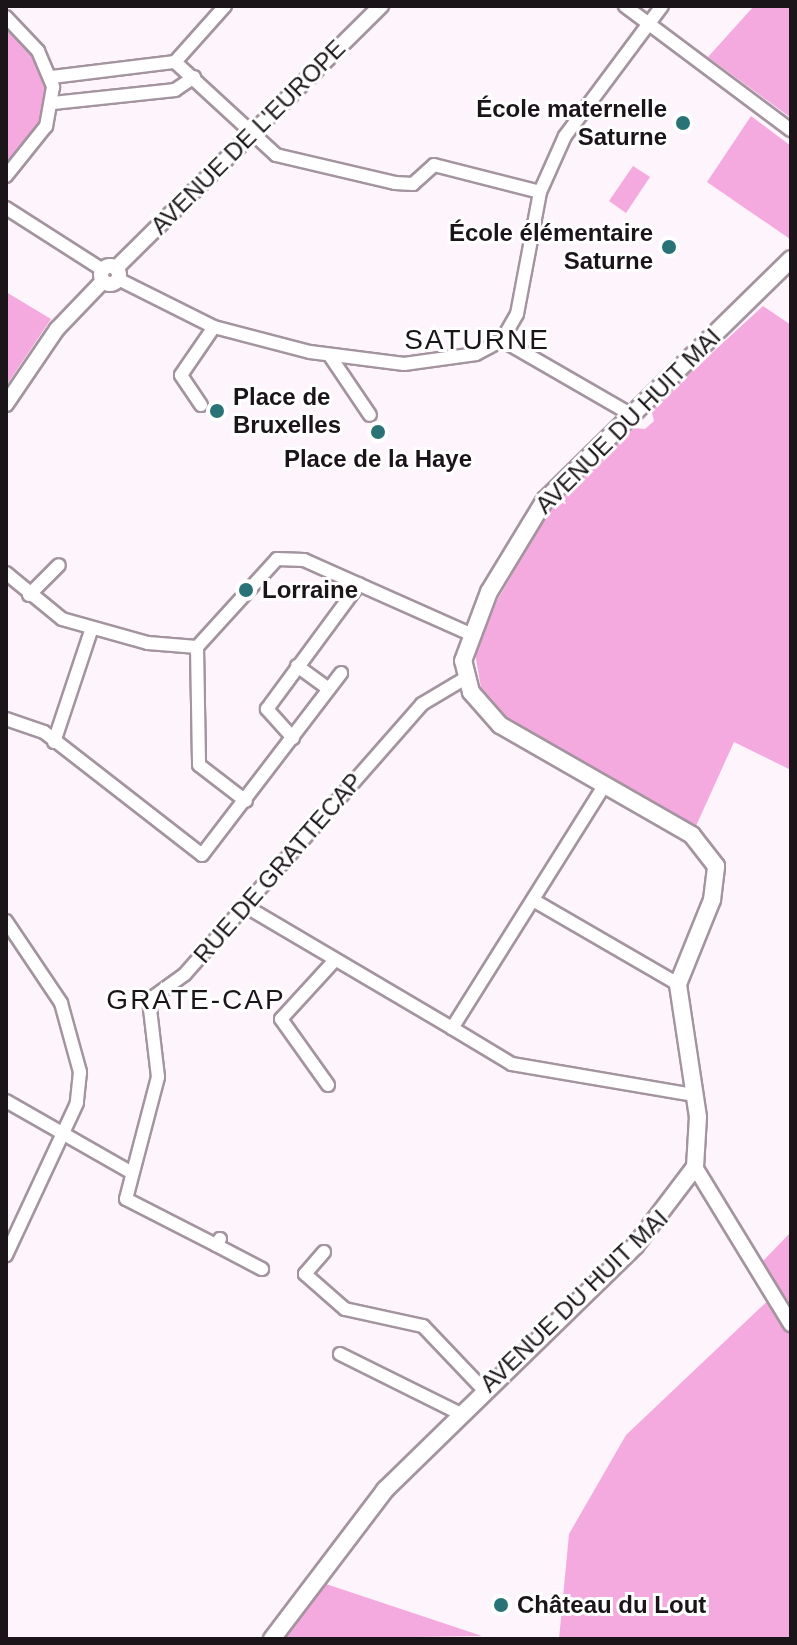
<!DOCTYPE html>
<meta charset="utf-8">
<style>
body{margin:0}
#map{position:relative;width:797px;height:1645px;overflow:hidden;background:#fef4fb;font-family:Helvetica,sans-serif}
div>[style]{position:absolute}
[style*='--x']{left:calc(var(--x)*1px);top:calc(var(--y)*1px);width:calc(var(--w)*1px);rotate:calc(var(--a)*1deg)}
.green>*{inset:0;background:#f5aadf}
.roads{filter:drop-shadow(2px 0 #a4949f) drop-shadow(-2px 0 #a4949f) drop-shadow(0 2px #a4949f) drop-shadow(0 -2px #a4949f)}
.minor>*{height:12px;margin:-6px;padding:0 6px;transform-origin:6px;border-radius:6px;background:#fff}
.tertiary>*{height:14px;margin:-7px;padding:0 7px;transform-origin:7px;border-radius:7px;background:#fff}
.tertiary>.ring{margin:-7px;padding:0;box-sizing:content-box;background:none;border:14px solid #fff;border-radius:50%}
.secondary>*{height:16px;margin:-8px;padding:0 8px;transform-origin:8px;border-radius:8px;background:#fff}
.dots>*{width:22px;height:22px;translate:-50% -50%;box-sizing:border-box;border:4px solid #fff;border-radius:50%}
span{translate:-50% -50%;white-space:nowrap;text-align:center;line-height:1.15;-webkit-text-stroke:6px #fff;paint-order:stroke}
.poi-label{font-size:24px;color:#1b1519;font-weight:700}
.right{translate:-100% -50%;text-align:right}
.left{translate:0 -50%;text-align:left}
.street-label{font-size:24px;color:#1b1519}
.quarter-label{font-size:28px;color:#1b1519;letter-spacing:2px}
.frame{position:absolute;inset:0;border:8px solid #1b1519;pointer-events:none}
</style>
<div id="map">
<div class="green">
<i style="clip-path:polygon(754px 6px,791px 6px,791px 118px,708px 57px)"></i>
<i style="clip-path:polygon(6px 22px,48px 79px,43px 124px,6px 171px)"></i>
<i style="clip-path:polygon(751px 116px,791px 146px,790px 239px,707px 182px)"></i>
<i style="clip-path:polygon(633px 166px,650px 177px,626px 213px,609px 201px)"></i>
<i style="clip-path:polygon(6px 292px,51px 319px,6px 386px)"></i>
<i style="clip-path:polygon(763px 306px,791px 325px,791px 770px,734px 742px,696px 826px,494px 710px,481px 688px,475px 653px,479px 631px,553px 505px,634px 428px,645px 429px,654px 421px,651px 409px)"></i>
<i style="clip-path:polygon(791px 1232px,791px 1639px,559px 1639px,569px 1534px,626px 1435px,777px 1292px,760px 1264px)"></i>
<i style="clip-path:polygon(323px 1583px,482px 1636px,282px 1639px)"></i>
</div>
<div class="roads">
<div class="minor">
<i style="--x:625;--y:6;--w:207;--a:36.8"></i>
<i style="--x:6;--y:17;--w:47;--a:46.7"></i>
<i style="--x:38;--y:51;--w:39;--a:67"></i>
<i style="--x:53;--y:87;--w:40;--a:100"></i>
<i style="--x:46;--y:126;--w:64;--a:128.7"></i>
<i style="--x:175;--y:62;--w:75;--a:-48.2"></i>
<i style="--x:52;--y:77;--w:124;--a:-7"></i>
<i style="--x:175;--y:62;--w:137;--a:42.6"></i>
<i style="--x:276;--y:155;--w:122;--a:13.2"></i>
<i style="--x:395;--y:183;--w:18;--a:3"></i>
<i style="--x:413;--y:184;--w:28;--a:-42"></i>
<i style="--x:434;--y:165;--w:109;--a:14.3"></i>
<i style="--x:53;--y:103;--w:123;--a:-6.1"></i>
<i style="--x:175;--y:90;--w:23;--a:-34"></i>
<i style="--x:6;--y:208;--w:115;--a:32.6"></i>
<i style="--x:118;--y:279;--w:107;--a:26.6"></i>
<i style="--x:214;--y:327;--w:99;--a:14.6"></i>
<i style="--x:310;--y:352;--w:95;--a:7.3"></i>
<i style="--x:404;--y:364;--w:73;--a:-7.9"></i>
<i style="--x:476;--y:354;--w:30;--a:-28"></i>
<i style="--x:502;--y:340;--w:30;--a:-60"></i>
<i style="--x:517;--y:314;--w:124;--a:-79.3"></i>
<i style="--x:540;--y:192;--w:61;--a:-65.9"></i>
<i style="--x:565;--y:136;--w:162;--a:-53.3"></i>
<i style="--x:502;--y:340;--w:148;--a:30"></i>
<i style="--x:330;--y:356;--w:71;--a:55.9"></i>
<i style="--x:201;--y:405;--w:36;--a:-124"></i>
<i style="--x:181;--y:375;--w:58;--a:-55.5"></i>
<i style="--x:6;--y:573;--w:72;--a:39.4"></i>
<i style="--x:62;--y:619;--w:89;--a:15.6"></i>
<i style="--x:148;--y:643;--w:49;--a:4.7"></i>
<i style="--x:29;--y:595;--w:42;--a:-45"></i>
<i style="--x:197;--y:647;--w:119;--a:-47.7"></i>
<i style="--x:277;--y:559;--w:27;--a:2"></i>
<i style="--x:304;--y:560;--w:182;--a:24"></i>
<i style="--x:197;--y:647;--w:118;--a:89"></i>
<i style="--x:199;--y:765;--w:59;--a:37.5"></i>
<i style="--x:297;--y:666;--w:39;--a:36"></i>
<i style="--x:6;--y:719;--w:40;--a:18.9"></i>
<i style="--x:44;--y:732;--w:200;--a:37.9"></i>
<i style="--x:202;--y:855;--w:229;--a:-52.6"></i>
<i style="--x:293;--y:738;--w:39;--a:-132"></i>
<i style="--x:267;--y:709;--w:155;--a:-53.6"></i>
<i style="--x:54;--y:742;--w:120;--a:-71.6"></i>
<i style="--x:604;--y:786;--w:286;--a:122.1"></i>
<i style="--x:452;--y:1028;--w:70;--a:31"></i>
<i style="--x:512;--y:1064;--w:185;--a:9.7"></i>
<i style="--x:533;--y:900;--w:168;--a:30.1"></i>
<i style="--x:245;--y:906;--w:240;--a:30.5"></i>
<i style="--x:6;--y:921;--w:99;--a:56.1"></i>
<i style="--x:61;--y:1003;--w:72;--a:74.6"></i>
<i style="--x:80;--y:1072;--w:31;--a:96"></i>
<i style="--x:77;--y:1103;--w:168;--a:115"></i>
<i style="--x:328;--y:1085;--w:81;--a:-125.5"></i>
<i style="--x:281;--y:1019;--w:80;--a:-47.5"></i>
<i style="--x:6;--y:1101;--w:145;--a:29.7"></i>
<i style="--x:220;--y:1239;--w:7;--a:124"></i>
<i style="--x:216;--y:1245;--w:101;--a:-152.9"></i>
<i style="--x:126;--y:1199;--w:126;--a:-75.3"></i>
<i style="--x:158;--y:1077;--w:78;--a:-96.7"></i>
<i style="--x:149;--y:1000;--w:44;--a:-35.8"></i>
<i style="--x:185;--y:974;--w:359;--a:-48.7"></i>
<i style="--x:422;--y:704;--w:49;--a:-30.8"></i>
<i style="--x:216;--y:1245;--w:52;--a:27.6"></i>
<i style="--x:324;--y:1252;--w:29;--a:131"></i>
<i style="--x:305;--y:1274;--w:53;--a:41.2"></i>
<i style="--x:345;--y:1309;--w:80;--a:12.3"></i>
<i style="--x:423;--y:1326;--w:87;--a:46.4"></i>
<i style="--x:340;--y:1354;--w:133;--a:26.4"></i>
</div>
<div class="tertiary">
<i class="ring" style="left:101px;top:266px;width:4px;height:4px"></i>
<i style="--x:116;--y:268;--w:373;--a:-44.7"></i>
<i style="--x:6;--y:404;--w:91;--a:-55.8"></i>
<i style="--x:57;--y:329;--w:66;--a:-46.2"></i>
<i style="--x:695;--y:1167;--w:184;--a:58.6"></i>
</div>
<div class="secondary">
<i style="--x:272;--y:1639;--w:187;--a:-52.8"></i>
<i style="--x:385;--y:1490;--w:349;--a:-44.3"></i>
<i style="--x:635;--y:1246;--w:99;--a:-52.8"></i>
<i style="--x:695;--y:1167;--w:50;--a:-86.6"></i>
<i style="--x:698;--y:1117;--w:134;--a:-98.6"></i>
<i style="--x:678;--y:984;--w:91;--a:-68"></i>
<i style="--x:712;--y:900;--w:34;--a:-83"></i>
<i style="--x:716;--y:866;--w:39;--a:-128"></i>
<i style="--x:692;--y:835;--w:221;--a:-150.2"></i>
<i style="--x:500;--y:725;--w:44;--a:-131.3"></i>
<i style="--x:471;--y:692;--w:32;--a:-104"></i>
<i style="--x:463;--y:661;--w:74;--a:-69.4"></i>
<i style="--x:489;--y:592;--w:108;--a:-58.7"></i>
<i style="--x:545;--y:500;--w:344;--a:-44.4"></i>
</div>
</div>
<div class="dots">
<i style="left:683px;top:123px;background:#297377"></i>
<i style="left:669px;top:247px;background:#297377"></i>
<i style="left:217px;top:411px;background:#297377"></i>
<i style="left:378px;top:432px;background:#297377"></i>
<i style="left:246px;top:590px;background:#297377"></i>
<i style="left:501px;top:1605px;background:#297377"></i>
</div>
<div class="poi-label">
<span class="right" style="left:667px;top:123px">École maternelle<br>Saturne</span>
<span class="right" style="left:653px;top:247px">École élémentaire<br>Saturne</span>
<span class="left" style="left:233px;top:411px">Place de<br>Bruxelles</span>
<span style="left:378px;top:459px">Place de la Haye</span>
<span class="left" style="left:262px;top:590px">Lorraine</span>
<span class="left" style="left:517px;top:1605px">Château du Lout</span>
</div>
<div class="street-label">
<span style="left:248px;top:137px;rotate:-45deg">AVENUE DE L'EUROPE</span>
<span style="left:628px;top:421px;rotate:-45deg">AVENUE DU HUIT MAI</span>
<span style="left:278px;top:868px;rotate:-49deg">RUE DE GRATTECAP</span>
<span style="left:574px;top:1301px;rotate:-44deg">AVENUE DU HUIT MAI</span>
</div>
<div class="quarter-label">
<span style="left:477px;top:340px">SATURNE</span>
<span style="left:196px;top:1000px">GRATE-CAP</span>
</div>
<div class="frame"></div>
</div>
